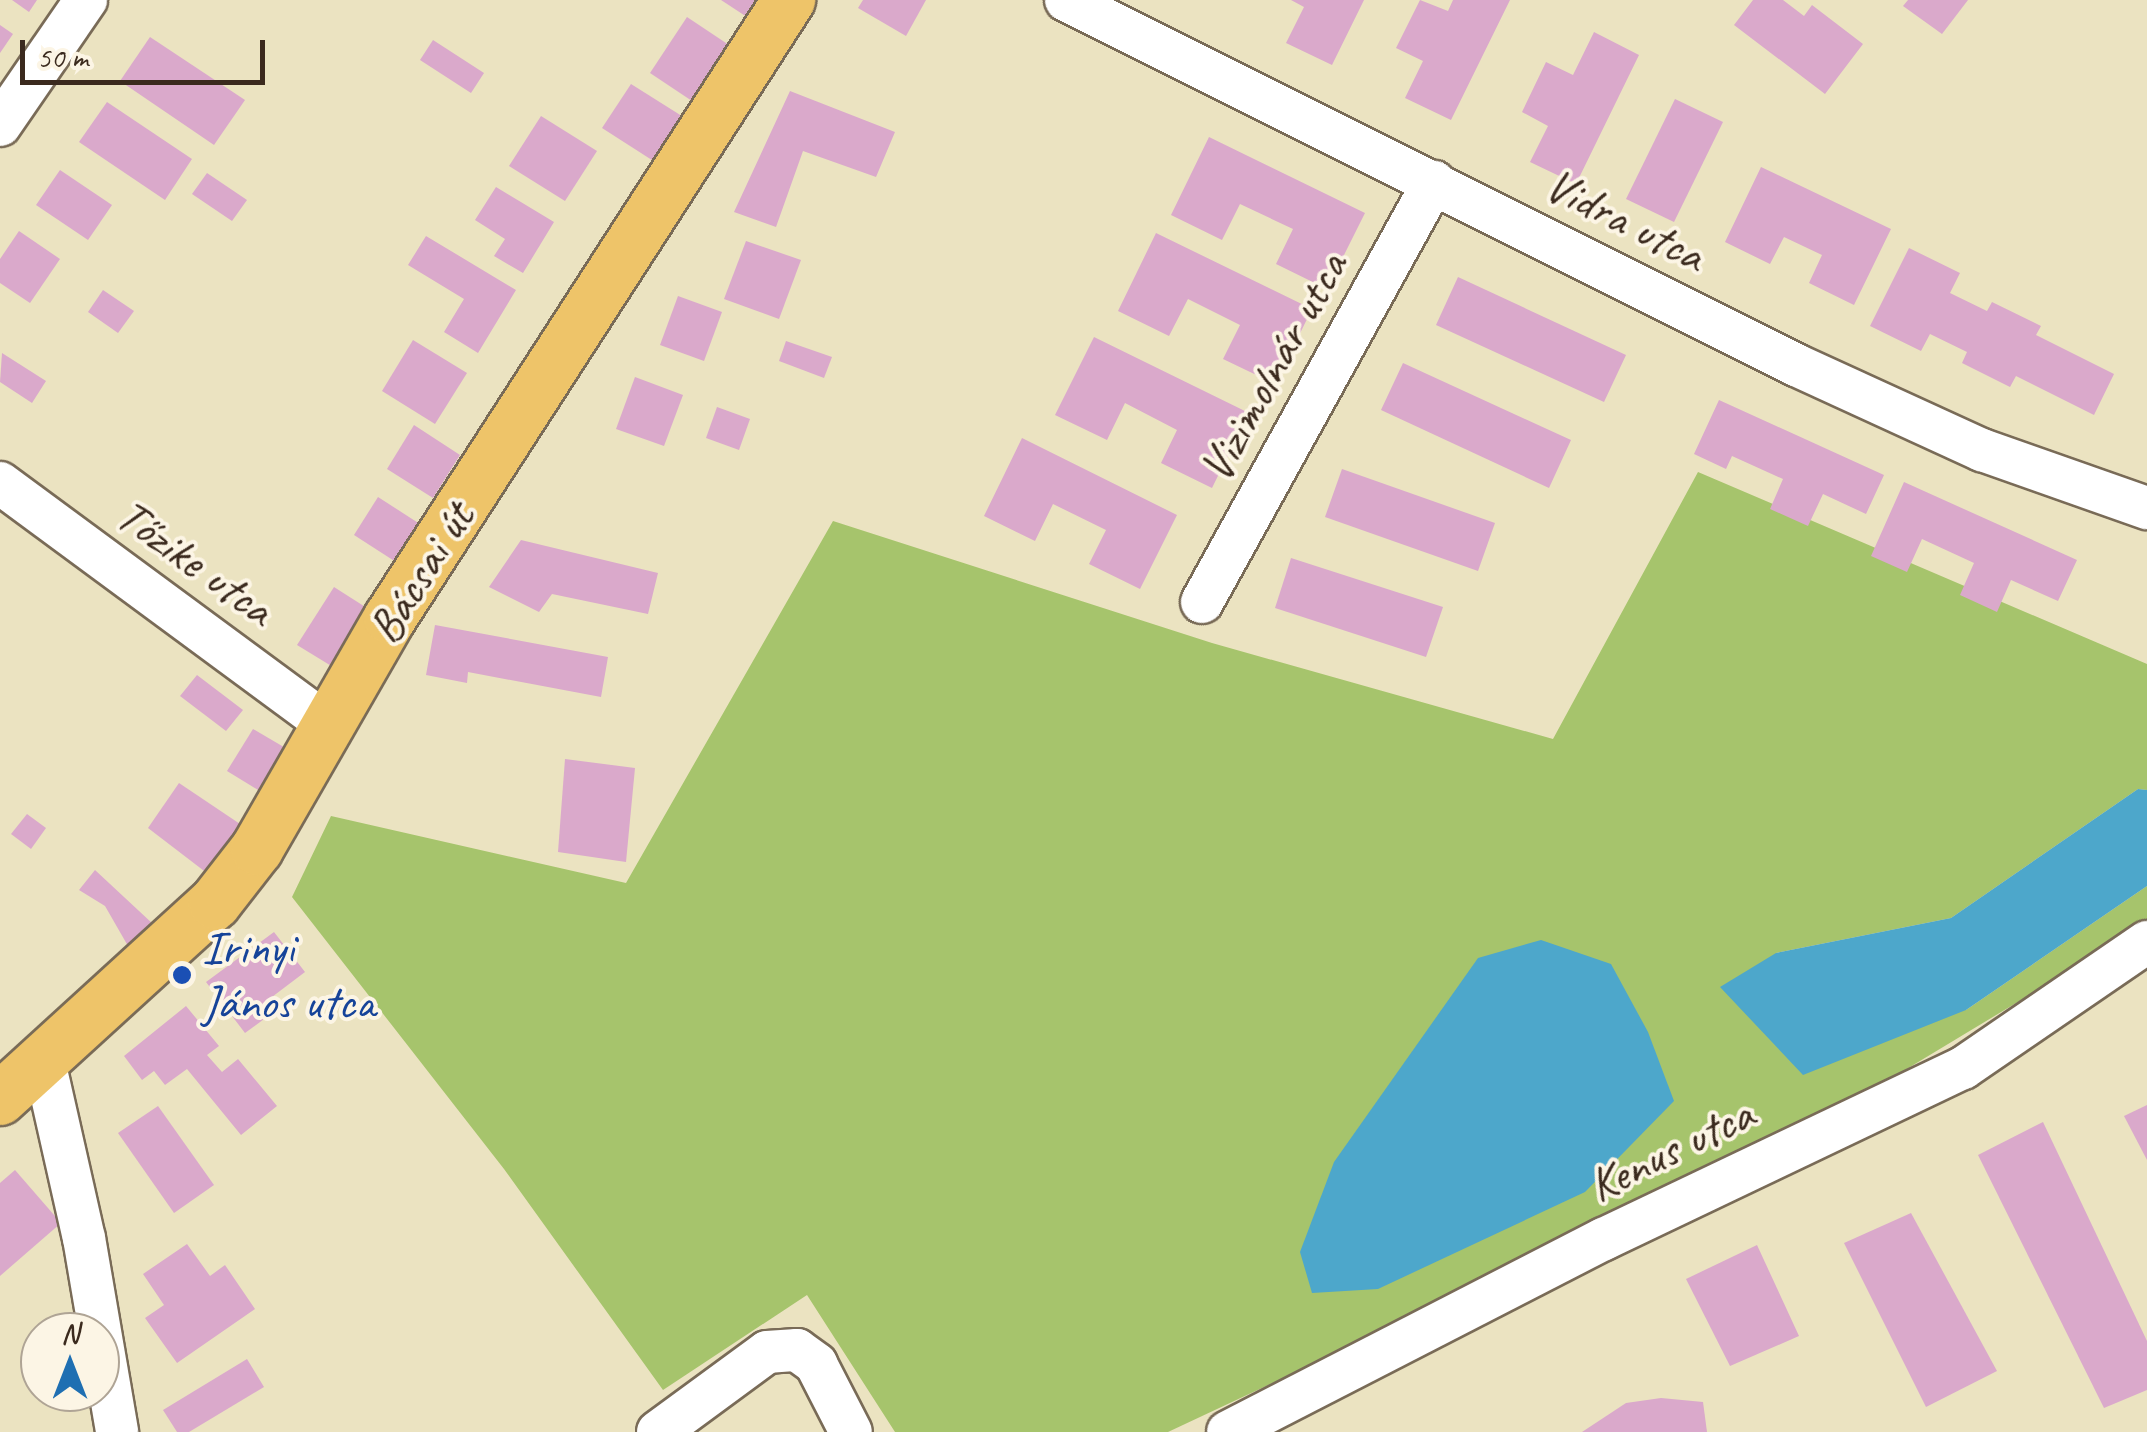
<!DOCTYPE html>
<meta charset="utf-8">
<style>
body{margin:0}
#map{position:relative;width:2147px;height:1432px;overflow:hidden;background:#ebe3c1;font-family:Caveat,sans-serif}
div>[style]{position:absolute}
[style*='--x']{left:calc(var(--x)*1px);top:calc(var(--y)*1px);width:calc(var(--w)*1px);rotate:calc(var(--a)*1deg)}
.green>*{inset:0;background:#a6c46c}
.water>*{inset:0;background:#4da7cb}
.building>*{inset:0;background:#daa9cb}
.roads{filter:drop-shadow(2px 0 #796b57) drop-shadow(-2px 0 #796b57) drop-shadow(0 2px #796b57) drop-shadow(0 -2px #796b57)}
.minor>*{height:42px;margin:-21px;padding:0 21px;transform-origin:21px;border-radius:21px;background:#fff}
.major>*{height:52px;margin:-26px;padding:0 26px;transform-origin:26px;border-radius:26px;background:#eec469}
.dots>*{width:28px;height:28px;translate:-50% -50%;box-sizing:border-box;border:5px solid #fcf5e5;border-radius:50%}
span{translate:-50% -50%;white-space:nowrap;text-align:center;line-height:1.15;-webkit-text-stroke:8px #fcf5e5;paint-order:stroke}
.street-label{font-size:48px;color:#3b2a1e}
.transit-label{font-size:48px;color:#164399}
.left{translate:0 -50%;text-align:left}
.north{position:absolute;left:20px;top:1312px;width:100px;height:100px;box-sizing:border-box;background:#fcf5e5;border:2px solid #afa495;border-radius:50%;rotate:0deg;font-size:28px;font-weight:700;line-height:40px;text-align:center;color:#3b2a1e}
.north::after{content:'';display:block;margin:auto;width:35px;height:45px;background:#1f6fb2;clip-path:polygon(50% 0,100% 100%,50% 72%,0 100%)}
.scale{position:absolute;left:20px;top:40px;width:245px;height:45px;box-sizing:border-box;border:5px solid #3b2a1e;border-top:0;padding-left:12px;font-size:30px;line-height:35px;white-space:nowrap;color:#3b2a1e;-webkit-text-stroke:8px #fcf5e5;paint-order:stroke}
</style>
<div id="map">
<div class="green">
<i style="clip-path:polygon(1698px 472px,2147px 664px,2147px 790px,2138px 789px,1951px 918px,1776px 953px,1966px 1010px,2147px 886px,2147px 924px,1900px 1073px,1629px 1216px,1168px 1432px,895px 1432px,807px 1295px,663px 1390px,504px 1169px,292px 897px,331px 816px,626px 883px,833px 521px,1212px 643px,1553px 739px)"></i>
</div>
<div class="water">
<i style="clip-path:polygon(2138px 789px,2147px 790px,2147px 886px,1966px 1010px,1803px 1075px,1720px 987px,1776px 953px,1951px 918px)"></i>
<i style="clip-path:polygon(1541px 940px,1611px 964px,1648px 1032px,1674px 1101px,1585px 1192px,1378px 1289px,1312px 1293px,1300px 1252px,1334px 1162px,1478px 958px)"></i>
</div>
<div class="building">
<i style="clip-path:polygon(12px 0,37px 0,29px 12px)"></i>
<i style="clip-path:polygon(721px 0,763px 0,750px 19px)"></i>
<i style="clip-path:polygon(863px 0,926px 0,906px 36px,858px 8px)"></i>
<i style="clip-path:polygon(1291px 0,1364px 0,1332px 65px,1286px 43px,1304px 7px)"></i>
<i style="clip-path:polygon(1420px 0,1448px 11px,1453px 0,1510px 0,1451px 120px,1405px 98px,1423px 61px,1396px 48px)"></i>
<i style="clip-path:polygon(1753px 0,1783px 0,1804px 16px,1812px 5px,1863px 44px,1825px 94px,1734px 25px)"></i>
<i style="clip-path:polygon(1908px 0,1968px 0,1942px 34px,1903px 6px)"></i>
<i style="clip-path:polygon(687px 17px,732px 47px,695px 103px,650px 73px)"></i>
<i style="clip-path:polygon(0 25px,13px 34px,0 53px)"></i>
<i style="clip-path:polygon(1594px 32px,1639px 55px,1576px 184px,1530px 162px,1548px 126px,1522px 112px,1546px 62px,1573px 75px)"></i>
<i style="clip-path:polygon(150px 37px,245px 100px,214px 145px,120px 81px)"></i>
<i style="clip-path:polygon(433px 40px,484px 73px,471px 93px,420px 60px)"></i>
<i style="clip-path:polygon(631px 84px,685px 118px,655px 162px,602px 128px)"></i>
<i style="clip-path:polygon(790px 91px,895px 132px,876px 177px,803px 151px,776px 227px,734px 212px)"></i>
<i style="clip-path:polygon(1675px 99px,1723px 122px,1674px 222px,1626px 199px)"></i>
<i style="clip-path:polygon(107px 102px,192px 159px,165px 200px,79px 142px)"></i>
<i style="clip-path:polygon(541px 116px,597px 151px,565px 201px,509px 166px)"></i>
<i style="clip-path:polygon(1209px 137px,1365px 213px,1327px 289px,1276px 264px,1293px 229px,1240px 204px,1222px 240px,1171px 215px)"></i>
<i style="clip-path:polygon(1761px 167px,1891px 229px,1854px 305px,1809px 283px,1822px 255px,1784px 237px,1770px 264px,1725px 242px)"></i>
<i style="clip-path:polygon(60px 170px,112px 205px,88px 240px,36px 205px)"></i>
<i style="clip-path:polygon(207px 173px,247px 200px,232px 221px,192px 194px)"></i>
<i style="clip-path:polygon(496px 187px,554px 222px,523px 273px,494px 256px,505px 239px,475px 220px)"></i>
<i style="clip-path:polygon(19px 231px,60px 259px,30px 303px,0 283px,0 259px)"></i>
<i style="clip-path:polygon(1156px 233px,1312px 309px,1275px 384px,1223px 359px,1240px 325px,1188px 299px,1169px 336px,1118px 311px)"></i>
<i style="clip-path:polygon(426px 236px,516px 290px,478px 353px,444px 332px,464px 299px,408px 265px)"></i>
<i style="clip-path:polygon(746px 241px,801px 260px,779px 319px,724px 299px)"></i>
<i style="clip-path:polygon(1909px 248px,1960px 273px,1950px 293px,1987px 311px,1992px 302px,2041px 326px,2036px 335px,2114px 374px,2094px 415px,2016px 376px,2010px 387px,1962px 363px,1967px 352px,1930px 334px,1921px 351px,1870px 326px)"></i>
<i style="clip-path:polygon(1458px 277px,1626px 355px,1604px 402px,1436px 325px)"></i>
<i style="clip-path:polygon(103px 290px,134px 311px,118px 333px,88px 312px)"></i>
<i style="clip-path:polygon(678px 296px,722px 312px,704px 361px,660px 345px)"></i>
<i style="clip-path:polygon(1094px 337px,1249px 413px,1212px 488px,1161px 463px,1177px 430px,1125px 403px,1107px 440px,1055px 415px)"></i>
<i style="clip-path:polygon(413px 340px,467px 373px,435px 424px,382px 391px)"></i>
<i style="clip-path:polygon(786px 341px,832px 357px,824px 378px,779px 361px)"></i>
<i style="clip-path:polygon(2px 353px,46px 381px,32px 403px,0 382px)"></i>
<i style="clip-path:polygon(1403px 363px,1571px 440px,1549px 488px,1381px 410px)"></i>
<i style="clip-path:polygon(635px 377px,683px 395px,664px 446px,616px 429px)"></i>
<i style="clip-path:polygon(1719px 400px,1884px 475px,1866px 514px,1823px 494px,1808px 526px,1770px 509px,1783px 479px,1732px 456px,1726px 469px,1694px 454px)"></i>
<i style="clip-path:polygon(717px 407px,750px 419px,739px 450px,706px 438px)"></i>
<i style="clip-path:polygon(414px 425px,460px 455px,433px 498px,387px 469px)"></i>
<i style="clip-path:polygon(1022px 438px,1177px 515px,1140px 589px,1089px 564px,1106px 530px,1053px 504px,1035px 541px,984px 516px)"></i>
<i style="clip-path:polygon(1342px 469px,1495px 523px,1478px 571px,1325px 517px)"></i>
<i style="clip-path:polygon(1904px 482px,2077px 560px,2058px 601px,2011px 580px,1997px 612px,1960px 595px,1974px 563px,1922px 539px,1907px 572px,1871px 556px)"></i>
<i style="clip-path:polygon(378px 497px,423px 526px,399px 564px,354px 535px)"></i>
<i style="clip-path:polygon(521px 540px,658px 573px,648px 614px,552px 594px,539px 612px,489px 587px)"></i>
<i style="clip-path:polygon(1291px 558px,1443px 607px,1426px 657px,1275px 608px)"></i>
<i style="clip-path:polygon(334px 587px,370px 610px,333px 667px,297px 645px)"></i>
<i style="clip-path:polygon(435px 625px,608px 657px,601px 697px,468px 672px,467px 683px,426px 675px)"></i>
<i style="clip-path:polygon(197px 675px,243px 710px,226px 731px,180px 696px)"></i>
<i style="clip-path:polygon(253px 729px,294px 753px,268px 796px,227px 771px)"></i>
<i style="clip-path:polygon(565px 759px,635px 768px,626px 862px,558px 852px)"></i>
<i style="clip-path:polygon(179px 783px,246px 828px,212px 877px,148px 828px)"></i>
<i style="clip-path:polygon(27px 814px,46px 828px,31px 849px,11px 834px)"></i>
<i style="clip-path:polygon(95px 870px,153px 924px,128px 946px,105px 906px,79px 890px)"></i>
<i style="clip-path:polygon(274px 932px,305px 972px,268px 1000px,275px 1011px,245px 1033px,206px 982px)"></i>
<i style="clip-path:polygon(186px 1006px,219px 1046px,207px 1055px,222px 1072px,238px 1059px,277px 1106px,241px 1135px,187px 1069px,165px 1085px,154px 1071px,142px 1080px,124px 1056px)"></i>
<i style="clip-path:polygon(2147px 1105px,2147px 1160px,2124px 1116px)"></i>
<i style="clip-path:polygon(158px 1106px,214px 1185px,174px 1213px,118px 1133px)"></i>
<i style="clip-path:polygon(2043px 1122px,2147px 1341px,2147px 1390px,2104px 1408px,1978px 1155px)"></i>
<i style="clip-path:polygon(15px 1170px,61px 1223px,0 1276px,0 1183px)"></i>
<i style="clip-path:polygon(1911px 1213px,1997px 1371px,1926px 1407px,1844px 1243px)"></i>
<i style="clip-path:polygon(187px 1244px,210px 1276px,225px 1265px,255px 1309px,177px 1363px,145px 1318px,164px 1305px,143px 1274px)"></i>
<i style="clip-path:polygon(1757px 1245px,1799px 1336px,1730px 1366px,1686px 1279px)"></i>
<i style="clip-path:polygon(247px 1359px,264px 1387px,189px 1432px,177px 1432px,163px 1410px)"></i>
<i style="clip-path:polygon(1661px 1398px,1703px 1402px,1707px 1432px,1582px 1432px,1626px 1403px)"></i>
</div>
<div class="roads">
<div class="minor">
<i style="--x:1066;--y:0;--w:816;--a:26.57"></i>
<i style="--x:1796;--y:365;--w:205;--a:24.6"></i>
<i style="--x:1982;--y:450;--w:175;--a:19.4"></i>
<i style="--x:0;--y:125;--w:152;--a:-55.5"></i>
<i style="--x:0;--y:483;--w:408;--a:36.4"></i>
<i style="--x:1202;--y:602;--w:480;--a:-61.1"></i>
<i style="--x:44;--y:1061;--w:181;--a:77.3"></i>
<i style="--x:84;--y:1238;--w:197;--a:80.3"></i>
<i style="--x:658;--y:1432;--w:135;--a:-36.3"></i>
<i style="--x:767;--y:1352;--w:30;--a:-4"></i>
<i style="--x:797;--y:1350;--w:24;--a:36"></i>
<i style="--x:816;--y:1364;--w:76;--a:62.8"></i>
<i style="--x:1228;--y:1432;--w:423;--a:-27.2"></i>
<i style="--x:1604;--y:1239;--w:398;--a:-25.5"></i>
<i style="--x:1963;--y:1068;--w:223;--a:-34.4"></i>
</div>
<div class="major">
<i style="--x:0;--y:1099;--w:291;--a:-42.4"></i>
<i style="--x:215;--y:903;--w:68;--a:-52.1"></i>
<i style="--x:257;--y:849;--w:267;--a:-60.1"></i>
<i style="--x:390;--y:618;--w:736;--a:-57.15"></i>
</div>
</div>
<div class="dots">
<i style="left:182px;top:975px;background:#1a4fb4"></i>
</div>
<div class="street-label">
<span style="left:1625px;top:220px;rotate:27deg">Vidra utca</span>
<span style="left:1273px;top:367px;rotate:-61deg">Vizimolnár utca</span>
<span style="left:195px;top:562px;rotate:36deg">Tőzike utca</span>
<span style="left:421px;top:573px;rotate:-58deg">Bácsai út</span>
<span style="left:1671px;top:1150px;rotate:-26deg">Kenus utca</span>
</div>
<div class="transit-label">
<span class="left" style="left:202px;top:975px">Irinyi<br>János utca</span>
</div>
<div class="north">N</div>
<div class="scale">50 m</div>
</div>
